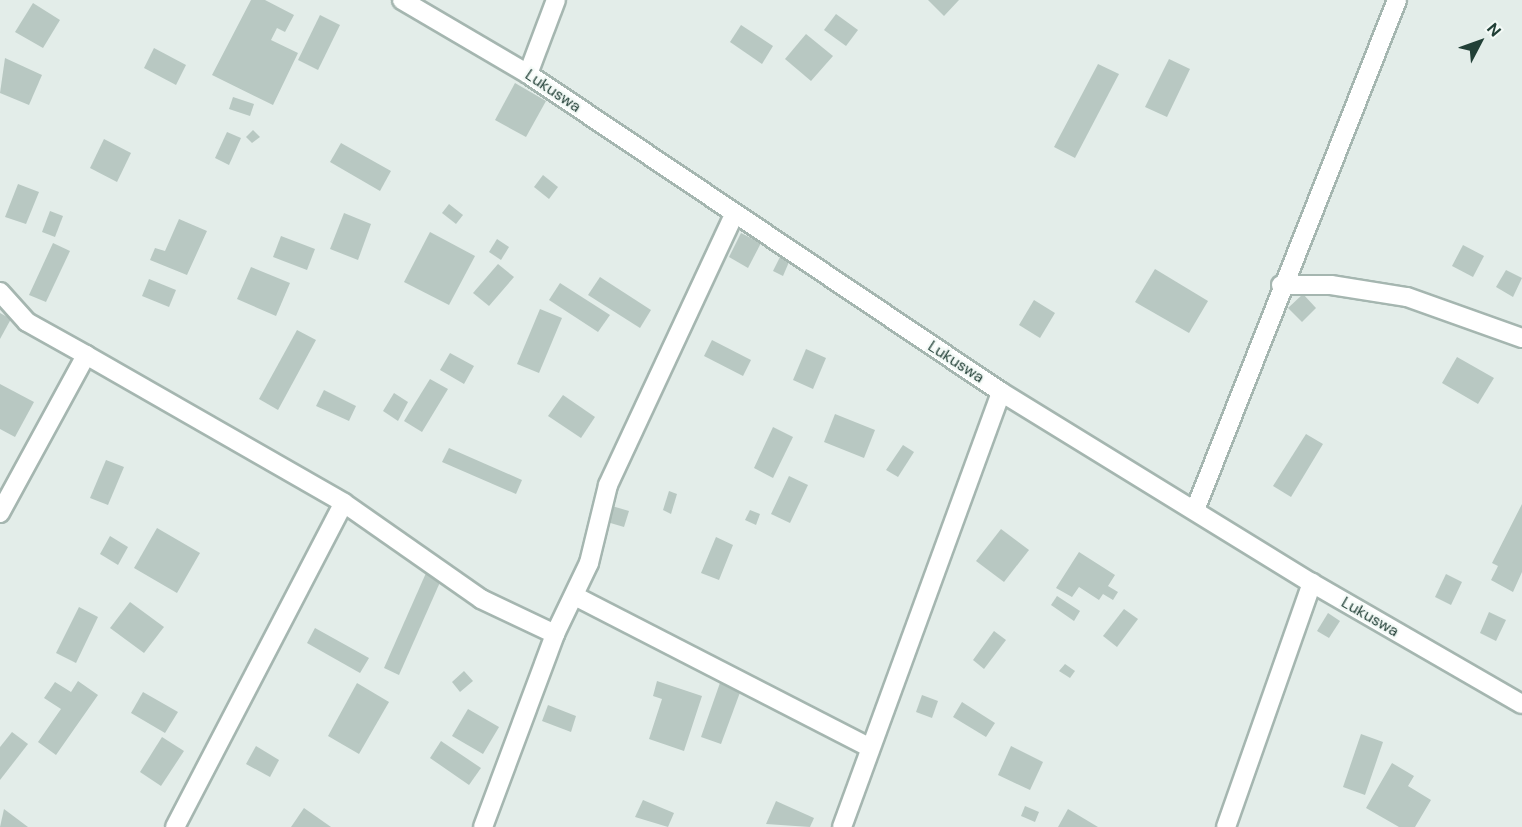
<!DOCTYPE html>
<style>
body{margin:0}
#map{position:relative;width:1522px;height:827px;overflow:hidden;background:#e3ede9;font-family:"DM Sans",sans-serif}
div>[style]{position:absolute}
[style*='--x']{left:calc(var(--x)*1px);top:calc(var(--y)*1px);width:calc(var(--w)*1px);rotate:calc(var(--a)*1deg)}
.building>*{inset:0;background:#b8c8c2}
.roads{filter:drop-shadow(2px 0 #a5b6b0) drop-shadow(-2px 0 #a5b6b0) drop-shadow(0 2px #a5b6b0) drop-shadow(0 -2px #a5b6b0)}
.minor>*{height:18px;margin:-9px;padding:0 9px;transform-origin:9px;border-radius:9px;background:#fff}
span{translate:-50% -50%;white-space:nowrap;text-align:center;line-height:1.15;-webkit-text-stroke:4.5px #f4faf7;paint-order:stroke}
.street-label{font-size:16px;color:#224037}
.north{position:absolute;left:1450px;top:12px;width:60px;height:60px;-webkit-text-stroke:4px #f4faf7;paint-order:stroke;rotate:49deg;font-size:16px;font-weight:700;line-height:24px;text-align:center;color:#224037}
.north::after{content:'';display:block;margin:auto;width:21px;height:27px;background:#224037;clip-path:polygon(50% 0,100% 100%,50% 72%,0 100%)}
</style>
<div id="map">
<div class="building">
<i style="clip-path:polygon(251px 0,265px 0,294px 15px,285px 32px,277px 28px,271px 40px,298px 53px,273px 105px,212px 75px)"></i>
<i style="clip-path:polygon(928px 0,959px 0,944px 16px)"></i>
<i style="clip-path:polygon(33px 3px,60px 20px,43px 48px,15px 32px)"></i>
<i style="clip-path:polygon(836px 14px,858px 30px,846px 46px,824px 30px)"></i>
<i style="clip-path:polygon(320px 15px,340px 25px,318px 70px,298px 60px)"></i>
<i style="clip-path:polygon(741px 25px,773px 46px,762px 64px,730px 42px)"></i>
<i style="clip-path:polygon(806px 34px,833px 56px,811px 81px,785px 59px)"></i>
<i style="clip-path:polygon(154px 48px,186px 65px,176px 85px,144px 68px)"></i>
<i style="clip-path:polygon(5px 58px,42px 75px,29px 105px,0 93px)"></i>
<i style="clip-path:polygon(1169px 59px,1190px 69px,1167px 117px,1145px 107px)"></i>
<i style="clip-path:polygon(1098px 64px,1119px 74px,1075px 158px,1054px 147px)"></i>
<i style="clip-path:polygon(515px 83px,546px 101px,526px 137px,495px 120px)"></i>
<i style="clip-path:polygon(233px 97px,254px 104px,250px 116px,229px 109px)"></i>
<i style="clip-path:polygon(253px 130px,260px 137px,252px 143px,246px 137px)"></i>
<i style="clip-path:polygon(227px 132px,241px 138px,229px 165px,215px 158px)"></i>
<i style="clip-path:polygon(104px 139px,131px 153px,117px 182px,90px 168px)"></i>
<i style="clip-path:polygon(341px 143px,391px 171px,380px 191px,330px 162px)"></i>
<i style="clip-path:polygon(543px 175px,558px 187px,549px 199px,534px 187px)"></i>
<i style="clip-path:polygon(18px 184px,39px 192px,26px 224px,5px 217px)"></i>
<i style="clip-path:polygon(449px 204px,463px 215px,456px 224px,442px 213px)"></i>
<i style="clip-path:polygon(50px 211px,63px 216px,55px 237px,42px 232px)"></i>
<i style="clip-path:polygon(344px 213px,371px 224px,358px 260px,330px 249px)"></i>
<i style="clip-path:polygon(179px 219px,207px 231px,187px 275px,150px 260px,155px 248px,165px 251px)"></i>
<i style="clip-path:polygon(430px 232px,475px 256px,449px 305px,404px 282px)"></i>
<i style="clip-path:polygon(741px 233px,761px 243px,748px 268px,729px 257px)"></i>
<i style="clip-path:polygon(281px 236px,315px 249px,307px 270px,273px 257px)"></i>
<i style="clip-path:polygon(497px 239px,509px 247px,501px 260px,489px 252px)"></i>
<i style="clip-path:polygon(53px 243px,70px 251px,46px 302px,29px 295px)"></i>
<i style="clip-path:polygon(1463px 245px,1484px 256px,1473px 277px,1452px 266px)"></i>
<i style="clip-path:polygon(780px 257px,789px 262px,783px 276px,773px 271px)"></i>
<i style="clip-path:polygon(498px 264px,514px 277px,489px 306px,473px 293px)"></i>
<i style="clip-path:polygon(251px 267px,290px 283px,276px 316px,237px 299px)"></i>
<i style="clip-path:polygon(1155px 269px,1208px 301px,1189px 333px,1135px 302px)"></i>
<i style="clip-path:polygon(1506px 270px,1522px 278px,1513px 297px,1496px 287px)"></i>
<i style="clip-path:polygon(600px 277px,651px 310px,640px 328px,588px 295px)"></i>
<i style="clip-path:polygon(149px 279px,176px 290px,169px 307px,142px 296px)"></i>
<i style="clip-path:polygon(560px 283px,610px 315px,598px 332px,549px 300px)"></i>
<i style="clip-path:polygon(1303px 294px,1316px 308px,1302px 322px,1288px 308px)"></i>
<i style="clip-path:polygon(1034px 300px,1055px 313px,1040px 338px,1019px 325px)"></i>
<i style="clip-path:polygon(540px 309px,562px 318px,539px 373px,517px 364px)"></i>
<i style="clip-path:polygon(0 313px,11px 319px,0 339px)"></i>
<i style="clip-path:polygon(297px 330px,316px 340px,278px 410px,259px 399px)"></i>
<i style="clip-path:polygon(712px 340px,751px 360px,743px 376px,704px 356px)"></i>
<i style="clip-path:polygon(806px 349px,826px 358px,813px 389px,793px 380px)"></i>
<i style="clip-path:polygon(450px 353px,474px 366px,464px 384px,440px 370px)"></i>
<i style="clip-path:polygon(1457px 357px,1494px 378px,1478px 404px,1442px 383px)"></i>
<i style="clip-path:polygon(430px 379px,448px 389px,422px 432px,404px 421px)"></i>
<i style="clip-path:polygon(0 384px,34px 402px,15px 437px,0 429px)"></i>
<i style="clip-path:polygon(324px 390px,356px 406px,349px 421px,316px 406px)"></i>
<i style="clip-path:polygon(394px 393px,408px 402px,398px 421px,383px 411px)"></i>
<i style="clip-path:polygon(563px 395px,595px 417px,581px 438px,548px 416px)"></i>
<i style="clip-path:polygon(835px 414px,875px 430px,864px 458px,824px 442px)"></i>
<i style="clip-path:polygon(773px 427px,793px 437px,773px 478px,754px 468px)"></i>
<i style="clip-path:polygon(1306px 434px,1323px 444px,1291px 497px,1273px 486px)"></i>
<i style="clip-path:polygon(903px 445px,914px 452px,898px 477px,886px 470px)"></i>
<i style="clip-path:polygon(449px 448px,522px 480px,516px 494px,442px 462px)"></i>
<i style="clip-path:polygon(106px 460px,124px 467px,108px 505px,90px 498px)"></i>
<i style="clip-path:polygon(789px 476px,808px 485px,790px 523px,771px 514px)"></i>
<i style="clip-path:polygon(669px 491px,677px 494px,671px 514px,663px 510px)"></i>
<i style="clip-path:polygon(1522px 504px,1522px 572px,1513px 592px,1491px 580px,1498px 566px,1492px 563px)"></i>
<i style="clip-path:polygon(612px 506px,629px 511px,624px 527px,607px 522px)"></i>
<i style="clip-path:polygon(750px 510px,760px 514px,756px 525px,745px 520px)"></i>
<i style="clip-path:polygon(157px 528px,200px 553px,177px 593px,134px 568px)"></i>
<i style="clip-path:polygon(1001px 529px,1029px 550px,1004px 582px,976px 561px)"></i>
<i style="clip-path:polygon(110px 536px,128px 547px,118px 565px,100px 554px)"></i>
<i style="clip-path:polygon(716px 537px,733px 545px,719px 580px,701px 573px)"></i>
<i style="clip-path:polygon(1079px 552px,1115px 575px,1108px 586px,1118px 592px,1113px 600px,1103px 594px,1099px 600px,1079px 587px,1072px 597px,1056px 588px)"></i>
<i style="clip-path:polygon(426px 573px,441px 580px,399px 675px,384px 668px)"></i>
<i style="clip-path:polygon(1446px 574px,1462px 582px,1451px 605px,1435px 597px)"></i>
<i style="clip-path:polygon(1057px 596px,1080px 611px,1074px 621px,1051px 605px)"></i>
<i style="clip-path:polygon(130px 602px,164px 627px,144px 653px,110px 628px)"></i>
<i style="clip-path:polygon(79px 607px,98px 617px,76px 663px,56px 653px)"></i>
<i style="clip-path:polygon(1124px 609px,1138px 619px,1117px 647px,1103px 636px)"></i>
<i style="clip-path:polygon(1489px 612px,1506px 620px,1496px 641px,1480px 633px)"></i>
<i style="clip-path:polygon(1328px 613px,1340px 621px,1329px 638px,1317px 631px)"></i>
<i style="clip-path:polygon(315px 628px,369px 658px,360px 673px,307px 643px)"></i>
<i style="clip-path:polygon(994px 631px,1006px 640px,984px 669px,973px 660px)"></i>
<i style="clip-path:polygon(1065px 664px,1075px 671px,1070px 678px,1059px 671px)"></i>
<i style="clip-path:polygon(464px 671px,473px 681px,460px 692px,452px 682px)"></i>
<i style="clip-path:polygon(721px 680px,742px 687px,721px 744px,701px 737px)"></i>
<i style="clip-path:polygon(78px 681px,98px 695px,56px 755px,38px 742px,61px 709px,44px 698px,55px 682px,71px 692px)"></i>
<i style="clip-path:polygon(657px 681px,702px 696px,684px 751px,649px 739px,662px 699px,653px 696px)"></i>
<i style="clip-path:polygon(357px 683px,389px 702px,359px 754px,328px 736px)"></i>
<i style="clip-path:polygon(143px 692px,178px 712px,165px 733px,131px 713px)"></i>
<i style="clip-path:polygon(922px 695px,938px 701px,932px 718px,916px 712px)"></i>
<i style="clip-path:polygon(962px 702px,995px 723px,986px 737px,953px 717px)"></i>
<i style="clip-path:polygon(548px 705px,576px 716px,571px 732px,542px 721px)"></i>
<i style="clip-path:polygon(468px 709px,499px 727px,483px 754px,452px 736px)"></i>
<i style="clip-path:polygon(12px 732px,28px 744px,0 780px,0 747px)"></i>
<i style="clip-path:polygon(1361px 734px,1383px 742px,1365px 795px,1343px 787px)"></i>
<i style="clip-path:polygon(162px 737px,184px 751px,161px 786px,140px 772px)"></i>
<i style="clip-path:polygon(441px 741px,481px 768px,469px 785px,430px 758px)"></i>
<i style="clip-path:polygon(256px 746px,279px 760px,270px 777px,246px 764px)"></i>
<i style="clip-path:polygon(1011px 746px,1043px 762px,1030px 790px,998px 775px)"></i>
<i style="clip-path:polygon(1392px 763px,1414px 776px,1408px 786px,1431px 800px,1415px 827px,1399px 827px,1366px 808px)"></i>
<i style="clip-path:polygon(643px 800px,674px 813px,668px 827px,635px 817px)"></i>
<i style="clip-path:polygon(776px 801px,814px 818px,810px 827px,766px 824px)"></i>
<i style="clip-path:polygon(1025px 806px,1039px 812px,1035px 822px,1021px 816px)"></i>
<i style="clip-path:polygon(304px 808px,331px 827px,291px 827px)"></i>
<i style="clip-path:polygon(4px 809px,28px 827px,0 827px)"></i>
<i style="clip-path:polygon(1068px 809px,1098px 827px,1058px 827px)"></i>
</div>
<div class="roads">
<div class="minor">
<i style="--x:402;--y:0;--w:146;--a:30.4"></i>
<i style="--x:528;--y:74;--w:570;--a:33.91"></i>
<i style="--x:1001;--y:392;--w:365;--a:31.6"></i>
<i style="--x:1312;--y:583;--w:242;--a:30"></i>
<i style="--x:528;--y:74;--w:79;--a:-69.3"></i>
<i style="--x:1281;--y:285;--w:50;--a:0"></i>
<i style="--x:1331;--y:285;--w:77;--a:9"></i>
<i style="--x:1407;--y:297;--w:122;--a:19.6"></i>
<i style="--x:0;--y:292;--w:40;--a:48"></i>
<i style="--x:27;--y:322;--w:68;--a:29.2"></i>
<i style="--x:1195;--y:510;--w:549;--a:-68.39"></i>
<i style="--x:0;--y:513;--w:180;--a:-61.4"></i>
<i style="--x:86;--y:355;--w:297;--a:29.8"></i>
<i style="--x:344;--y:503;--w:167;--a:35"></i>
<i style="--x:481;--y:599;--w:82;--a:25.3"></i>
<i style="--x:555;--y:634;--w:79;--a:-64.4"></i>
<i style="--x:589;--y:563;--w:80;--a:-76.3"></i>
<i style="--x:608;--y:485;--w:298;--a:-65"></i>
<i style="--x:575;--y:596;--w:331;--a:27.2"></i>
<i style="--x:175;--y:827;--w:365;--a:-62.5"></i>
<i style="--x:483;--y:827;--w:206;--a:-69.5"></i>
<i style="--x:842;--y:827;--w:463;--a:-69.9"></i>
<i style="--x:1226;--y:827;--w:259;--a:-70.6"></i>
</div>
</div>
<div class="street-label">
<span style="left:553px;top:91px;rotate:34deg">Lukuswa</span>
<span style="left:956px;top:362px;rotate:33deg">Lukuswa</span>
<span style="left:1370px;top:617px;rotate:30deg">Lukuswa</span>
</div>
<div class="north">N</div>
</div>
